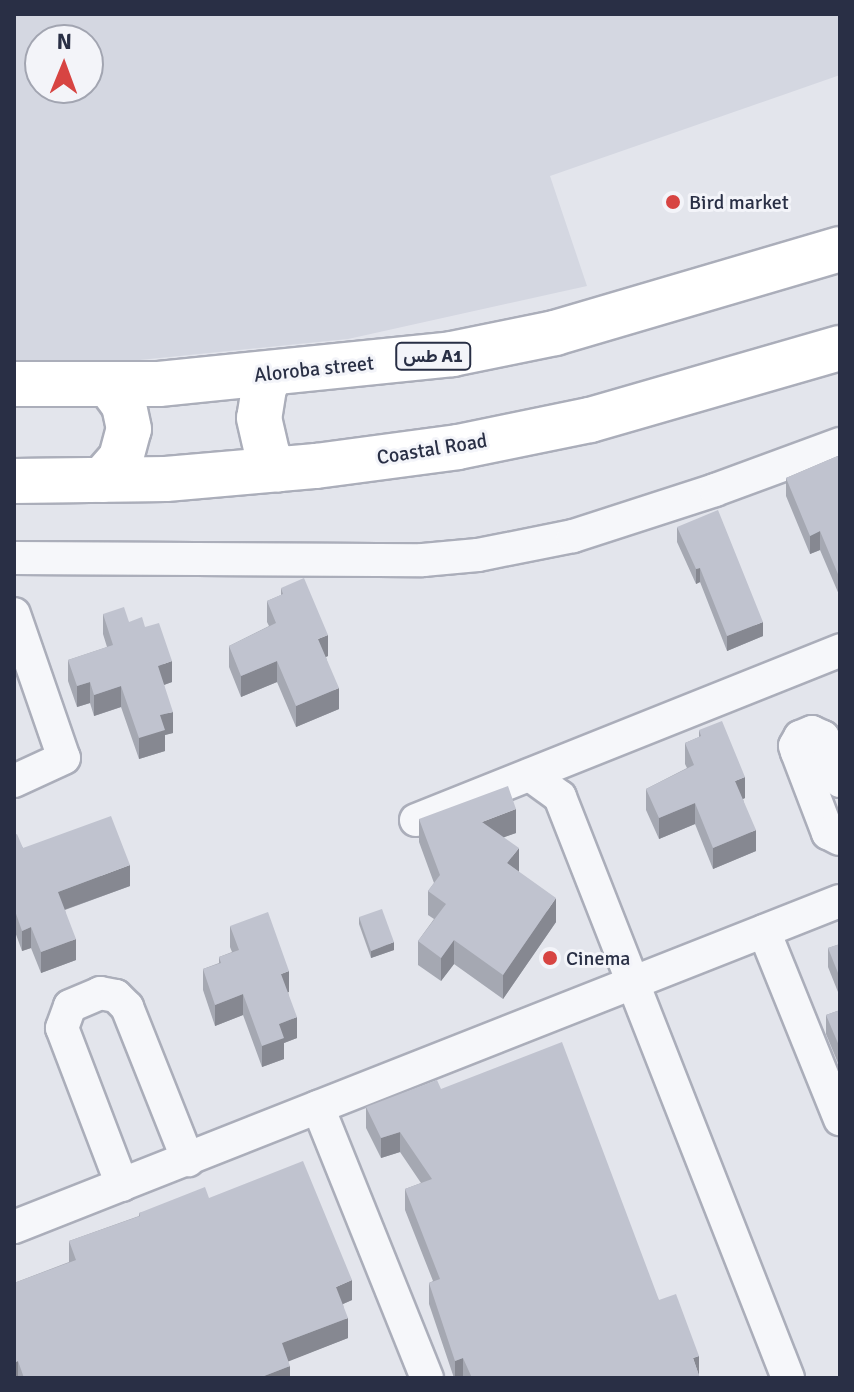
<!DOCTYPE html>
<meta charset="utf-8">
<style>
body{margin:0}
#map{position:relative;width:854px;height:1392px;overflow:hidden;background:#e3e5ec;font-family:Signika,Vazirmatn,sans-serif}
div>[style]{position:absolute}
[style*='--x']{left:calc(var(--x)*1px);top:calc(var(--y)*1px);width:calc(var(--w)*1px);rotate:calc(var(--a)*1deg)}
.built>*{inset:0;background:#d4d7e1}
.roads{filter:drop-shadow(2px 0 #abaeba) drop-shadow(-2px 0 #abaeba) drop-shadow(0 2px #abaeba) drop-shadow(0 -2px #abaeba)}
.minor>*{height:32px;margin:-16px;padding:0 16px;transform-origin:16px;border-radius:16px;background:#f6f7fa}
.highway>*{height:44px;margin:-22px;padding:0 22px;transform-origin:22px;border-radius:22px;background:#fff}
.wall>*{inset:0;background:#a5a8b2}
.shaded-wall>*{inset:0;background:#868891}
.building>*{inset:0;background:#c0c3cf}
.dots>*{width:22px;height:22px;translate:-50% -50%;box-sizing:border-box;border:4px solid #f3f4f9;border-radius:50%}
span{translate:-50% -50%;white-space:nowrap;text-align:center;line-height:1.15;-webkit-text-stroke:6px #f3f4f9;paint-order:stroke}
.shield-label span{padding:2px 6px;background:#f3f4f9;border:2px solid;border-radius:6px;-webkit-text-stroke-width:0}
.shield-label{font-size:18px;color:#292f45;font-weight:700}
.poi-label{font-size:20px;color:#292f45}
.left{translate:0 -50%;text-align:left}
.street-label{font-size:20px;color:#292f45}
.frame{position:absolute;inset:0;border:16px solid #292f45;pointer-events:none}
.north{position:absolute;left:24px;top:24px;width:80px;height:80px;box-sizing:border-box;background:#f3f4f9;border:2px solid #a2a5b1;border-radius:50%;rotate:1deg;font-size:22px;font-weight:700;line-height:32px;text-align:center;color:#292f45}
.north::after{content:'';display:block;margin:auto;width:28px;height:36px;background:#d74442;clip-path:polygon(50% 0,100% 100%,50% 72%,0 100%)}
</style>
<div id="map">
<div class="built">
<i style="clip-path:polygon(evenodd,14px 14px,838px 14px,840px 75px,550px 176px,587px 286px,348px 339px,120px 362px,14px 363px,14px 14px,40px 40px,88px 40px,88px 88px,40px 88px,40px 40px)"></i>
</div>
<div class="roads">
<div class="minor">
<i style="--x:14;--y:558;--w:409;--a:0.3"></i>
<i style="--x:423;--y:560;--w:55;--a:-5.2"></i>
<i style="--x:478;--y:555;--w:97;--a:-11.3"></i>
<i style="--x:573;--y:536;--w:149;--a:-17.9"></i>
<i style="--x:715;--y:490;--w:133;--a:-20.2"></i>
<i style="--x:14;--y:614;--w:152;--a:70.9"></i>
<i style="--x:64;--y:758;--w:55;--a:155.3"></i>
<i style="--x:530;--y:775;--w:37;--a:36"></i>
<i style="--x:560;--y:797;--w:624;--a:68.57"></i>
<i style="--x:840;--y:781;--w:47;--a:-111.1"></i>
<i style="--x:823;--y:737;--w:12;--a:-156"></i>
<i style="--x:812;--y:732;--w:13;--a:157"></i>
<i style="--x:800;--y:737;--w:10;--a:119"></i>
<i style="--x:795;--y:746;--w:6;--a:72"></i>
<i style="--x:797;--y:752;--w:87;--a:69.1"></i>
<i style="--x:828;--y:833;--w:13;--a:27"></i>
<i style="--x:416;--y:820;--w:457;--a:-21.8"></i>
<i style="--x:764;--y:931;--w:203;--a:68"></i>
<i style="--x:318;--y:1107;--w:292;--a:68.1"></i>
<i style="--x:122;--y:1185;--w:168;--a:-110.9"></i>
<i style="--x:62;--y:1028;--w:23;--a:-70"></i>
<i style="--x:70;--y:1006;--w:33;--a:-23"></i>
<i style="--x:100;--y:993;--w:16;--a:11"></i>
<i style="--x:116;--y:996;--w:16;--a:45"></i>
<i style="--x:127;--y:1007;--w:165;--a:68.3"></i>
<i style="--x:14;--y:1227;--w:888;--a:-21.54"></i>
</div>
<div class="highway">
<i style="--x:271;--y:374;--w:16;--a:117"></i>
<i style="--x:264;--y:388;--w:30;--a:99"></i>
<i style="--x:259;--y:418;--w:37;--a:77"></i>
<i style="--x:267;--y:454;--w:19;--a:54"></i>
<i style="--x:14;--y:384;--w:145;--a:0"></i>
<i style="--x:159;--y:384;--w:295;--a:-5.8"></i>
<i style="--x:452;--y:354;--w:105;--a:-11.5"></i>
<i style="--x:555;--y:333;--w:297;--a:-16.4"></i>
<i style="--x:102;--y:480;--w:29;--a:-49"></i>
<i style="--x:121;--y:458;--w:30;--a:-75"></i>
<i style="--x:129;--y:429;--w:25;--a:-102"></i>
<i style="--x:124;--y:405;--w:26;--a:-126"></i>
<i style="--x:14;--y:481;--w:152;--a:-0.8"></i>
<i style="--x:166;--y:479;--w:151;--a:-5"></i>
<i style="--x:316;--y:466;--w:143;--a:-7.6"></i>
<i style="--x:458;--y:447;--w:135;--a:-11.6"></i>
<i style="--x:590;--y:420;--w:260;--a:-16.1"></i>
</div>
</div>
<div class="wall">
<i style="clip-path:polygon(840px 455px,840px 597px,820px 550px,810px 554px,786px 496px,786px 478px)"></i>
<i style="clip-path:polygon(677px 527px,763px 636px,727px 651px,700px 582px,696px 584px,677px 542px)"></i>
<i style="clip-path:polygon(281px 588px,328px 656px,326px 657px,339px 709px,296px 727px,277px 682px,241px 697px,229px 667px,229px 646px,269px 626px,267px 622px,267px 601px,281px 595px)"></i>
<i style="clip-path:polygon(103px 614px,145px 627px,172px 682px,164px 685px,173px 733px,165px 735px,165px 751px,139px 759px,121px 707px,94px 716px,90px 703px,77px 707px,68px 681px,68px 660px,107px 647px,103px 634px)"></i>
<i style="clip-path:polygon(699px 730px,745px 798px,743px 799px,756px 851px,713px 869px,695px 824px,659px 839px,646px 810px,646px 789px,687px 768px,685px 764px,685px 743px,699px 737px)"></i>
<i style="clip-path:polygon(419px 819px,516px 833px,504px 837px,519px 872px,556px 922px,503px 999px,454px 964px,441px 981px,418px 965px,418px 941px,434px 919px,428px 915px,428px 891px,434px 883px,419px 842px)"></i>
<i style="clip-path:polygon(14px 835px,23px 848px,130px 886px,65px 910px,76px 960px,41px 973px,31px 948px,22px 951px,14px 929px)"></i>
<i style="clip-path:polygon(359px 917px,394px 950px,371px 958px,359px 924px)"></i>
<i style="clip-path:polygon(230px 926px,289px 992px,288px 992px,297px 1038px,284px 1043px,284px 1059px,262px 1067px,243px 1015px,215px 1026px,203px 990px,203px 969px,219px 963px,219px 957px,232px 952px,230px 947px)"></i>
<i style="clip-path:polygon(840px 944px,840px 997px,828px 967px,828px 948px)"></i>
<i style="clip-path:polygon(840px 1010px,840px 1068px,826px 1034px,826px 1015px)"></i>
<i style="clip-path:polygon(441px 1089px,659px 1300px,700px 1378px,454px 1378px,429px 1304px,429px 1283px,433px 1281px,405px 1210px,405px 1189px,421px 1183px,400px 1152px,381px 1158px,366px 1128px,366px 1107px)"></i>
<i style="clip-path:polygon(209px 1198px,352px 1300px,343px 1304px,348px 1338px,288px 1361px,290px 1378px,14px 1378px,14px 1283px,69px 1262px,69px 1241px,139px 1216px,139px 1213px)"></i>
</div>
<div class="shaded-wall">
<i style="clip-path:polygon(820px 531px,820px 550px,810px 554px,810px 536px)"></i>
<i style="clip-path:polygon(700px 568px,700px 582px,696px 584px,696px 569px)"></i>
<i style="clip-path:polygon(763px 622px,763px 636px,727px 651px,727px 636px)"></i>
<i style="clip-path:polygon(328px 635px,328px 656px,318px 660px,318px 639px)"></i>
<i style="clip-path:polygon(172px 661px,172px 682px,158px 687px,158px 666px)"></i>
<i style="clip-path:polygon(277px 661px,277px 682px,241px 697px,241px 676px)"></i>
<i style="clip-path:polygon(90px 682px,90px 703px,77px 707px,77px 686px)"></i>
<i style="clip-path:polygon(121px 686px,121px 707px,94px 716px,94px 695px)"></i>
<i style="clip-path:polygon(339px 688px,339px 709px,296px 727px,296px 706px)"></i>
<i style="clip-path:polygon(173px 712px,173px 733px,165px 735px,165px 751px,139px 759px,139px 738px,160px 715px)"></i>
<i style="clip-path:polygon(745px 777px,745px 798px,735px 802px,735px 781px)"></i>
<i style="clip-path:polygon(695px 803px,695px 824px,659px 839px,659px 818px)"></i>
<i style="clip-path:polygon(516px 809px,516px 833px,482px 845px,482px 822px)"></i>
<i style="clip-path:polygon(756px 830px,756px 851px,713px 869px,713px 848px)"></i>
<i style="clip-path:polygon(519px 848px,519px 872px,507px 863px)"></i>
<i style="clip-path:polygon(130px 865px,130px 886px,58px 912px,58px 892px)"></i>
<i style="clip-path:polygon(556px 898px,556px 922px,503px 999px,503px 975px)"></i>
<i style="clip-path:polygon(31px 927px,31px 948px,22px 951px,22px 931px)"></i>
<i style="clip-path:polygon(76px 939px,76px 960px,41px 973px,41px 952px)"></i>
<i style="clip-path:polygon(454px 940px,454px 964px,441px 981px,441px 958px)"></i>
<i style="clip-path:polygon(394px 942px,394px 950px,371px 958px,371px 951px)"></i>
<i style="clip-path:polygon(289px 971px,289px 992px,281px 995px,281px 974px)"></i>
<i style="clip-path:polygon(243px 994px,243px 1015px,215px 1026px,215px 1005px)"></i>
<i style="clip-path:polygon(297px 1017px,297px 1038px,284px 1043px,284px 1059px,262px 1067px,262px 1046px,279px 1024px)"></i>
<i style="clip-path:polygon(400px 1132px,400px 1152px,381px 1158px,381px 1138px)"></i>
<i style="clip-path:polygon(352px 1280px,352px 1300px,336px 1307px,336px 1287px)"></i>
<i style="clip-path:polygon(348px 1318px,348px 1338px,282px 1364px,282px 1343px)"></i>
<i style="clip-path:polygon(699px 1356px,699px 1376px,693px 1358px)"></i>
<i style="clip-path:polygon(463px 1358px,463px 1378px,455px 1378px,455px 1361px)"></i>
<i style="clip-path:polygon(18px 1361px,18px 1378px,14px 1378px,14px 1363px)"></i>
<i style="clip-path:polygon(290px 1366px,290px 1378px,259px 1378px)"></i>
</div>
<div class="building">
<i style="clip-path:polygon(840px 455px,840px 579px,820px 531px,810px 536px,786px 478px)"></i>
<i style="clip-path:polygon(718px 510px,763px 622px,727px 636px,700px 568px,696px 569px,677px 527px)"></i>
<i style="clip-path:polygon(304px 578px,328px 635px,318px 639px,339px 688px,296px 706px,277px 661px,241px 676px,229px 646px,276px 623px,267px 601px,283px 594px,281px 588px)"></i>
<i style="clip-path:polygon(124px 607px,129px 622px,142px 617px,145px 627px,159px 623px,172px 661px,158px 666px,173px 712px,160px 715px,165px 730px,139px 738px,121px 686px,94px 695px,90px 682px,77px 686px,68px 660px,113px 645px,103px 614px)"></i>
<i style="clip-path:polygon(722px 721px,745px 777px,735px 781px,756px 830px,713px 848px,695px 803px,659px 818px,646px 789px,694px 765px,685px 743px,701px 736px,699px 730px)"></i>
<i style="clip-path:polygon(508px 786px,516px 809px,482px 822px,519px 848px,507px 863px,556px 898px,503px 975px,454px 940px,441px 958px,418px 941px,446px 904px,428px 891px,440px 875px,419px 819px)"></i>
<i style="clip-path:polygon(111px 816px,130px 865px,58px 892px,76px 939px,41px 952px,31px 927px,22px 931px,14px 908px,14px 835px,17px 834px,23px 848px)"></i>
<i style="clip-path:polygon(382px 909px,394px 942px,371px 951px,359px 917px)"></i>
<i style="clip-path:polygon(268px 912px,289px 971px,281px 974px,297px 1017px,279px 1024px,284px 1038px,262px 1046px,243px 994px,215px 1005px,203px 969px,221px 963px,219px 957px,239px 950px,230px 926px)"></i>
<i style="clip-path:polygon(840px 944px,840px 978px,828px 948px)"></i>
<i style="clip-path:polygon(840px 1010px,840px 1048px,826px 1015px)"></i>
<i style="clip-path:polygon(562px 1042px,659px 1300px,676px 1294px,699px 1356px,693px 1358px,700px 1378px,472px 1378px,463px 1358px,455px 1361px,429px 1283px,440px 1279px,405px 1189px,432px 1179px,400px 1132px,381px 1138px,366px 1107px,437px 1080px,441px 1089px)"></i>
<i style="clip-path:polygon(303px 1161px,352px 1280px,336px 1287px,348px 1318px,282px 1343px,290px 1366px,259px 1378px,24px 1378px,18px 1361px,14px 1363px,14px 1283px,76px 1260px,69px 1241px,140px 1216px,139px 1213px,205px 1187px,209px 1198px)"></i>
</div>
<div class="dots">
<i style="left:673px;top:202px;background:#d74442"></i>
<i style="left:550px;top:958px;background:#d74442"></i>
</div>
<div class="shield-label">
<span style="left:433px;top:356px">طس A1</span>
</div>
<div class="poi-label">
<span class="left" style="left:689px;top:202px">Bird market</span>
<span class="left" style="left:566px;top:958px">Cinema</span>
</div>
<div class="street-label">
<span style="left:314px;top:369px;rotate:-6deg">Aloroba street</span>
<span style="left:432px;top:449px;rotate:-9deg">Coastal Road</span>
</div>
<div class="frame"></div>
<div class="north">N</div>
</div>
